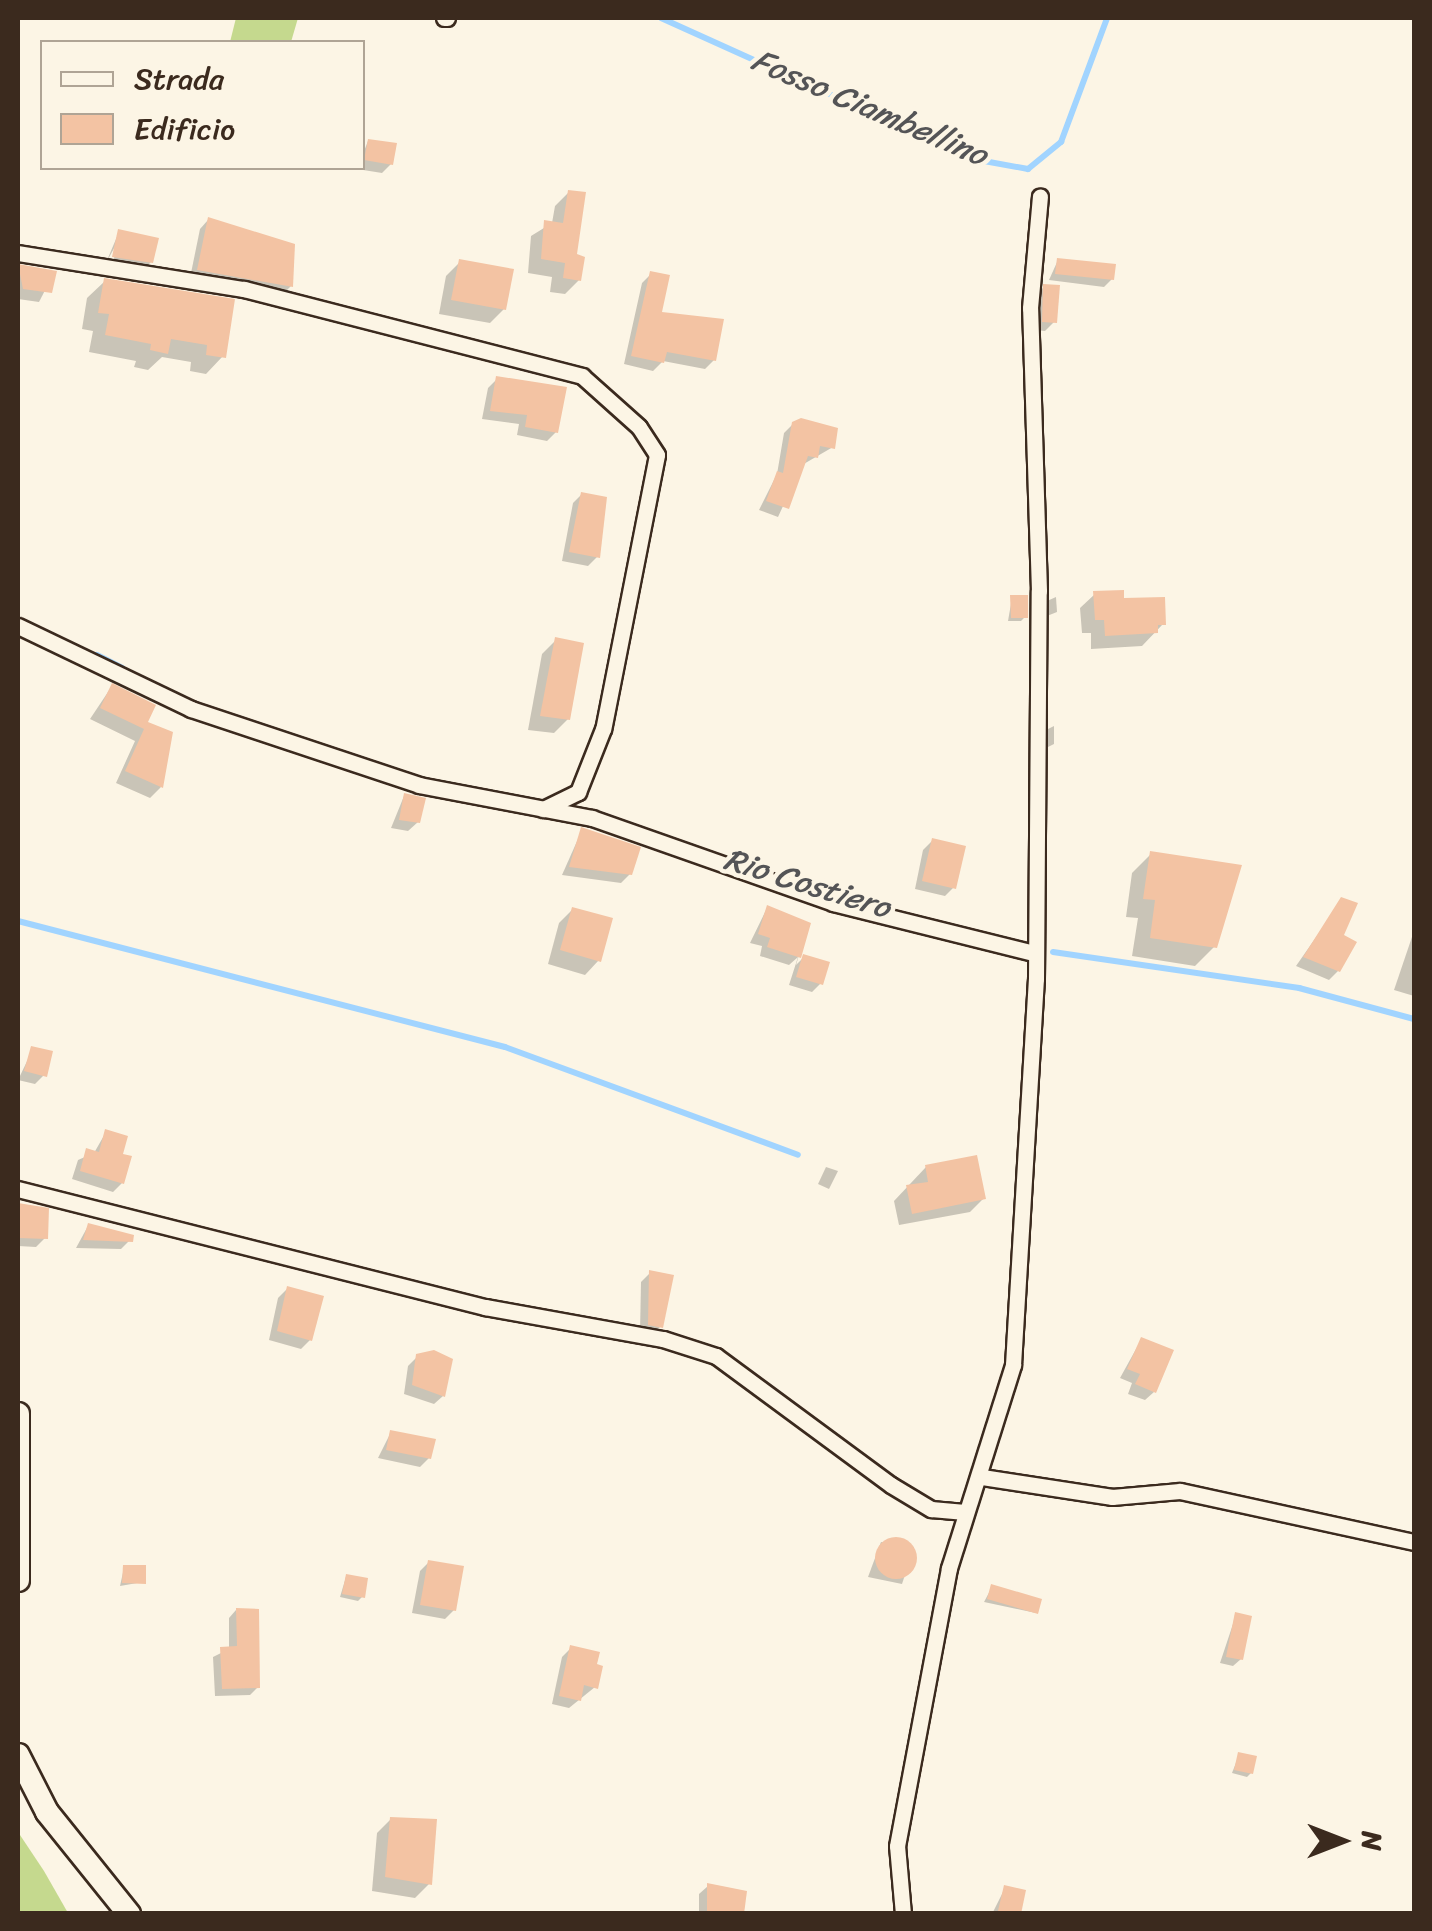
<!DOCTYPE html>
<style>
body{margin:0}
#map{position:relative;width:1432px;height:1931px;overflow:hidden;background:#fcf5e5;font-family:Sriracha,sans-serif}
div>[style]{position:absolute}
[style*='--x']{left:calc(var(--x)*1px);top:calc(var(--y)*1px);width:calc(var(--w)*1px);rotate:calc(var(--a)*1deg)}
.green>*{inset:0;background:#c5d98e}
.shadow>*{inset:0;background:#0003}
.stream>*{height:6px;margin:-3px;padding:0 3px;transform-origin:3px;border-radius:3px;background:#a1d4ff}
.building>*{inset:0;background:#f3c3a3}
.round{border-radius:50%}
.roads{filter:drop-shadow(2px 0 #3b2a1e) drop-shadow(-2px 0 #3b2a1e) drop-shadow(0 2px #3b2a1e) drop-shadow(0 -2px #3b2a1e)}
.street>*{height:15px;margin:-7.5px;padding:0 7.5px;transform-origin:7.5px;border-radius:7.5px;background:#fcf5e5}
.secondary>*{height:22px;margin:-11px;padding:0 11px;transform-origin:11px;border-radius:11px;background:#fcf5e5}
span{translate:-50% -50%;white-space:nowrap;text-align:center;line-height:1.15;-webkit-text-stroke:9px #fcf5e5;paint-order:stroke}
.water-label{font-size:32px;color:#545456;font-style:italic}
.frame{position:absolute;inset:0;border:20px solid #3b2a1e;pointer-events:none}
.legend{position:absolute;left:40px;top:40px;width:325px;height:130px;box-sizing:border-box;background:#fcf5e5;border:2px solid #afa495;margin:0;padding:12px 18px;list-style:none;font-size:30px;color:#3b2a1e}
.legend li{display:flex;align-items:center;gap:20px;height:50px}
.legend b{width:50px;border:2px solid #afa495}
.north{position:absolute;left:1292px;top:1791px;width:100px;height:100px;-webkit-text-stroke:8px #fcf5e5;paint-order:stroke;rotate:90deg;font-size:28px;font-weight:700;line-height:40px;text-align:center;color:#3b2a1e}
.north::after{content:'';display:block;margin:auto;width:35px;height:45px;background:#3b2a1e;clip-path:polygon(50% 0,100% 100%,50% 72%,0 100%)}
</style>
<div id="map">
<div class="green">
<i style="clip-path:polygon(236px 18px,298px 18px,291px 42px,230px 42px)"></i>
<i style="clip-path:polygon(18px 1832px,44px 1871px,68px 1913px,18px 1913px)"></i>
</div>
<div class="shadow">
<i style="clip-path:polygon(368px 141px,391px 164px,382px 173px,357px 169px)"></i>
<i style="clip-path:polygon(569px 192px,579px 280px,565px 294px,550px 292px,552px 277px,528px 273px,531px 236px,552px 223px,555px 206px)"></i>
<i style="clip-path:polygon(208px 220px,291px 286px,282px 295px,190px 278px,200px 229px)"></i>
<i style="clip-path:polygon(119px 232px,151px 262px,142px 271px,112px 266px,119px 239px,105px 265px)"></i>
<i style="clip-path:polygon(1058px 260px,1112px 279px,1104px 287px,1049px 280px)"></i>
<i style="clip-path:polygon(460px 262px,504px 309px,490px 323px,439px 314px,446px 276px)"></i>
<i style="clip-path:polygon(18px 266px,54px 273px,39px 302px,18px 299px)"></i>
<i style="clip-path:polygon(651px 274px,659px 314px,714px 360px,705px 369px,663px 361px,653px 371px,624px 364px,642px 283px)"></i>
<i style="clip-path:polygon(105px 281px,232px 301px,223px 356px,206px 374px,190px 371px,191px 362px,162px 357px,148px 370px,134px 367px,136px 361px,89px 352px,93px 331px,82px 329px,87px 298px)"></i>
<i style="clip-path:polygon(1044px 287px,1054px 322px,1045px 331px,1034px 330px,1035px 295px)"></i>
<i style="clip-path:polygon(497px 379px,556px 432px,547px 441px,517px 435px,519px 424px,482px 419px,488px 388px)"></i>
<i style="clip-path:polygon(793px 424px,833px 447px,802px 465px,778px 517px,759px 510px,777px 474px,784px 433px)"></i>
<i style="clip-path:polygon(582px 494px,597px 557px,588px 566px,562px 561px,573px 503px)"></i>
<i style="clip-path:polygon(1095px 594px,1122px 601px,1163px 624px,1142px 646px,1091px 649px,1091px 633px,1082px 633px,1080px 608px)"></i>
<i style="clip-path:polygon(1056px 597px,1057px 612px,1047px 616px,1047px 601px)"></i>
<i style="clip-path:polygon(1012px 598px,1025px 617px,1021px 621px,1008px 621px)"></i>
<i style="clip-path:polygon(556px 640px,568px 719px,554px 733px,528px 730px,542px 654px)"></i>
<i style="clip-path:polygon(112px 686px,145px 723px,161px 787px,150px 798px,116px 783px,135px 741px,90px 719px)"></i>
<i style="clip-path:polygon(1054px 726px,1054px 744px,1046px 748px,1046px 730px)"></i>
<i style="clip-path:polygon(404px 796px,418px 822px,408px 831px,391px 828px)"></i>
<i style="clip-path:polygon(582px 830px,630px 874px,621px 883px,562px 875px)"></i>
<i style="clip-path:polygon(932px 841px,954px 887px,945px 896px,915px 889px,923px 850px)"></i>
<i style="clip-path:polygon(1151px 854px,1215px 946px,1195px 966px,1132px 956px,1138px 918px,1126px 917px,1132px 873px)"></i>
<i style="clip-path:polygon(1342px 900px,1338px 971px,1329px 980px,1296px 966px)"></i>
<i style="clip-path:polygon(767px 908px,808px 925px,796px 965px,804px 957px,821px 983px,812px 992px,789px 985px,798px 957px,789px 965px,760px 956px,762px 946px,750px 943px)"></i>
<i style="clip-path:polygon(573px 909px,599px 960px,585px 975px,548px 964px,559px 923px)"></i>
<i style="clip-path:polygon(1414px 931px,1414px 996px,1394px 990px)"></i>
<i style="clip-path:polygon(31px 1053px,44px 1075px,35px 1084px,18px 1080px)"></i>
<i style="clip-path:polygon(106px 1132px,120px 1156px,122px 1183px,113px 1192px,72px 1179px,78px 1160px,94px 1153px)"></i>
<i style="clip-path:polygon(826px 1167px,838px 1171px,829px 1189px,818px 1184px)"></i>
<i style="clip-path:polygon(926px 1167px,983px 1199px,970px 1212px,899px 1225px,894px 1201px)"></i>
<i style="clip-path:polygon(18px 1206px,46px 1210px,45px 1238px,36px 1247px,18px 1246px)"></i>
<i style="clip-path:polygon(88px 1226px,130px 1240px,121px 1249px,76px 1248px)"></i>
<i style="clip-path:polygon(650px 1273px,661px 1326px,652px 1335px,640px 1333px,641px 1282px)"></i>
<i style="clip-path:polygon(287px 1289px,310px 1340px,301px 1349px,269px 1340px,278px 1298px)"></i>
<i style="clip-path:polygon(1141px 1340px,1154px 1392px,1145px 1400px,1128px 1394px,1132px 1383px,1120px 1378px)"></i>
<i style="clip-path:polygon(417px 1357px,443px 1396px,434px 1404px,404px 1394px,408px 1366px)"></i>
<i style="clip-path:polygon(391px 1432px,429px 1458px,420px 1467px,378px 1458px)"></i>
<i style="clip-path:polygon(881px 1542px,914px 1547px,902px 1584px,868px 1577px)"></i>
<i style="clip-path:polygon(429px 1562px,454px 1610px,445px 1619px,412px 1613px,420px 1571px)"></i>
<i style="clip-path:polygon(124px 1568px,143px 1582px,120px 1586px)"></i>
<i style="clip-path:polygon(346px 1577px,362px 1597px,358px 1601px,340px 1597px)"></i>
<i style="clip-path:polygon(992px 1587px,1036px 1613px,984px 1602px)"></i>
<i style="clip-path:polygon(236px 1610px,258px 1687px,250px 1695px,215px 1696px,213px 1657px,229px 1649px,229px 1618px)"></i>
<i style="clip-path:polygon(1236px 1615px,1241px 1659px,1233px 1666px,1220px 1663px)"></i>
<i style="clip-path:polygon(571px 1648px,595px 1687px,569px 1708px,552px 1704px,562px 1657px)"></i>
<i style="clip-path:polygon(1239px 1755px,1251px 1773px,1247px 1777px,1232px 1773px)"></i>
<i style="clip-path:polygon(391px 1819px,429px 1884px,415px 1898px,372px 1891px,377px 1833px)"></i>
<i style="clip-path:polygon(708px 1886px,741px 1914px,699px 1914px,699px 1894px)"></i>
<i style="clip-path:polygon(1005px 1888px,1019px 1914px,992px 1914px)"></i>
</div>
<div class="stream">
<i style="--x:661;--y:18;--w:342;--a:24.3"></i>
<i style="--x:973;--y:159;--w:56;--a:10.3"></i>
<i style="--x:1028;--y:169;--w:43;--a:-39.3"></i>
<i style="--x:1061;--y:142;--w:132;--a:-69.6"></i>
<i style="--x:97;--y:655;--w:28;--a:27"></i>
<i style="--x:18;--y:921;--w:503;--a:14.51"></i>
<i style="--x:505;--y:1047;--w:312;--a:20.2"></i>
<i style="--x:1053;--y:952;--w:249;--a:8.3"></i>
<i style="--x:1299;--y:988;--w:119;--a:15.1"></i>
</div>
<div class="building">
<i style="clip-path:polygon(368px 139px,397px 143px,393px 165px,364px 160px)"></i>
<i style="clip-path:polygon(568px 190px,586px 192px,577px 254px,585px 257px,581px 281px,563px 278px,565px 263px,541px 259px,544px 220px,563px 223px)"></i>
<i style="clip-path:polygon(208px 217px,295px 244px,293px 287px,197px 270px)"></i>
<i style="clip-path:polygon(118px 229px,159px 238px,153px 263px,112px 257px)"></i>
<i style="clip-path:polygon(1057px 258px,1116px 264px,1114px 280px,1055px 274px)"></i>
<i style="clip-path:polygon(459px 259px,514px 269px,506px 310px,451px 300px)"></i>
<i style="clip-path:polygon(18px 264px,57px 271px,52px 293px,23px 289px)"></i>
<i style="clip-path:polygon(650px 271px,670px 275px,662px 312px,724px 319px,716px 361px,667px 352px,664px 363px,631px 356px)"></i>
<i style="clip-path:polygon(104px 278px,235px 299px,226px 358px,206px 355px,207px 345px,171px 339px,168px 354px,150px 350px,151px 344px,105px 335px,109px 314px,98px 313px)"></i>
<i style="clip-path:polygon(1043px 284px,1060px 285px,1057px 323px,1042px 322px)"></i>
<i style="clip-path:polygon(496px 376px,567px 387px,558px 433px,525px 427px,527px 415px,490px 411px)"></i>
<i style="clip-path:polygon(801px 418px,838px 428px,835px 449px,820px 446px,818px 458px,808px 456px,789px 509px,766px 501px,777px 471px,783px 473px,792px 422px)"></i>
<i style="clip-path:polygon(581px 492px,607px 497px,600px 558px,569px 552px)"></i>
<i style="clip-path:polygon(1124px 590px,1124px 598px,1165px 597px,1166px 625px,1158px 625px,1158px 633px,1105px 636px,1104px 620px,1095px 620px,1093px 591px)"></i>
<i style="clip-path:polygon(1010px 595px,1028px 595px,1028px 618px,1011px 618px)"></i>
<i style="clip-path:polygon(555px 637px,584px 643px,570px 720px,540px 716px)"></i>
<i style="clip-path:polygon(112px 683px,156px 705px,148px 722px,173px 732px,163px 788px,125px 771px,144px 729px,100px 708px)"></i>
<i style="clip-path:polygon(404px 793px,426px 798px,420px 823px,399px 820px)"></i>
<i style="clip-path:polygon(581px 827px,641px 847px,632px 875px,569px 867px)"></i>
<i style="clip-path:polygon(932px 838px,966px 846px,956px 889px,922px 881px)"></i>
<i style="clip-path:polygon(1150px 851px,1242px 865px,1217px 948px,1150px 938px,1155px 900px,1143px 899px)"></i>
<i style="clip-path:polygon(1341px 897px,1358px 903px,1344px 935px,1357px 942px,1340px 972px,1303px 957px)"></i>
<i style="clip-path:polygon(767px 905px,811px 923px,801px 958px,767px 947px,770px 938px,758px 934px)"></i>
<i style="clip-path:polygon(572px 907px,613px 918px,601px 962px,560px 950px)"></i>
<i style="clip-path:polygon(803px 954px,830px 962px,823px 985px,796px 977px)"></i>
<i style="clip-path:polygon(31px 1046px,53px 1051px,47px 1077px,24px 1071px)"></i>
<i style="clip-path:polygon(105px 1129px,128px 1136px,123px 1154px,132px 1156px,124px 1184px,80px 1171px,86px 1148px,99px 1152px)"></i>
<i style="clip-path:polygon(977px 1155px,986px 1199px,912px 1214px,906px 1185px,928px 1182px,925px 1165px)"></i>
<i style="clip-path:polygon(18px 1203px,49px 1208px,48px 1239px,18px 1238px)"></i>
<i style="clip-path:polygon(88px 1223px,134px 1235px,133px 1242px,83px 1240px)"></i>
<i style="clip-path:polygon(649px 1270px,674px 1275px,663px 1328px,648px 1325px)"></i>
<i style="clip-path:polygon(287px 1286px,324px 1296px,312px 1341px,277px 1331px)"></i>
<i style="clip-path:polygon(1141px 1337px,1174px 1350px,1156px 1393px,1135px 1384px,1140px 1374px,1127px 1369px)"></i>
<i style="clip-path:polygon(434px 1350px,453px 1359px,445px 1397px,412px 1385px,416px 1354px)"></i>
<i style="clip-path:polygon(390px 1430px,436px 1439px,431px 1459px,386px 1450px)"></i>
<i class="round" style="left:875px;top:1537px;width:42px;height:42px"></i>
<i style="clip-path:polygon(428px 1560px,464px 1566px,456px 1611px,420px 1605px)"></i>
<i style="clip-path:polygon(123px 1565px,146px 1565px,146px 1584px,122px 1583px)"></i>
<i style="clip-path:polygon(346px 1574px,368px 1578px,365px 1598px,342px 1594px)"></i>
<i style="clip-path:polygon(991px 1584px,1042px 1599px,1038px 1614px,987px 1599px)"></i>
<i style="clip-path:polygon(236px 1608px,259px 1609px,260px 1688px,222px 1689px,220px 1647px,237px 1646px)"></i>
<i style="clip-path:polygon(1235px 1612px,1252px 1616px,1243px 1660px,1226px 1657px)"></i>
<i style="clip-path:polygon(570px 1645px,600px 1652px,597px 1664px,603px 1666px,598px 1689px,584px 1685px,581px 1701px,559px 1696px)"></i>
<i style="clip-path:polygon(1238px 1752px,1257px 1756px,1253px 1774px,1234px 1770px)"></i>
<i style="clip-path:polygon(390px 1817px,437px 1819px,432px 1885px,385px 1877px)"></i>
<i style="clip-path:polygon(707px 1883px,747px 1891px,744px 1914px,707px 1914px)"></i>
<i style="clip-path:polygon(1004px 1885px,1026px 1890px,1021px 1914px,998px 1911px)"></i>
</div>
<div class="roads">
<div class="street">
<i style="--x:444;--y:18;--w:3;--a:0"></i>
<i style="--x:18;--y:253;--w:229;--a:9.1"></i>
<i style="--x:244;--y:289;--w:349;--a:14.4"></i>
<i style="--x:582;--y:376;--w:76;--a:41.8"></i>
<i style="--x:639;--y:427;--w:33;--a:57"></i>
<i style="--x:657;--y:455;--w:279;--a:101.1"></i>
<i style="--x:603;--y:729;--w:68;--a:111.6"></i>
<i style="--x:578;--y:792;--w:39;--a:154"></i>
<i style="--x:18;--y:626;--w:192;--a:25.6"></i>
<i style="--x:191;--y:709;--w:240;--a:18.4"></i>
<i style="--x:419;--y:785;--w:176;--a:10.8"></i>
<i style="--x:592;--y:818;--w:256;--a:19.4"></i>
<i style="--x:833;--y:903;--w:207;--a:14"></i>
<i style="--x:18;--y:1189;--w:482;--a:14.2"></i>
<i style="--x:485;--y:1307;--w:181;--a:10.2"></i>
<i style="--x:663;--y:1339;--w:56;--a:17.8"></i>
<i style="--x:716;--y:1356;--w:217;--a:36.4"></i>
<i style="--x:891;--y:1485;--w:47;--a:31"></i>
<i style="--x:931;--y:1509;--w:34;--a:5"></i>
<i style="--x:982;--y:1477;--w:132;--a:8.7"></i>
<i style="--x:1112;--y:1497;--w:68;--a:-5"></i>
<i style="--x:1180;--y:1491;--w:239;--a:12.3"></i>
<i style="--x:903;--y:1914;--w:68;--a:-95"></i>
<i style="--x:897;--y:1846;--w:283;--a:-79.4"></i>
<i style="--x:949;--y:1568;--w:213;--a:-72.5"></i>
<i style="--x:1013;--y:1365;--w:387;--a:-86.6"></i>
<i style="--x:1036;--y:979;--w:388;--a:-89.6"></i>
<i style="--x:1039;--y:591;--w:283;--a:-91.8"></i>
<i style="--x:1030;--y:308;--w:112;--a:-84.9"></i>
</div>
<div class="secondary">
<i style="--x:18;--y:1414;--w:166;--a:90"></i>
<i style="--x:18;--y:1755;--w:64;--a:63"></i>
<i style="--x:47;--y:1812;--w:131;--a:51.2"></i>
</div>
</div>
<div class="water-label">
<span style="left:869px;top:108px;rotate:23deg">Fosso Ciambellino</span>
<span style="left:807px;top:884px;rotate:17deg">Rio Costiero</span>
</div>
<div class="frame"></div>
<ul class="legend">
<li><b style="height:12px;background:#fcf5e5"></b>Strada</li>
<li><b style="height:28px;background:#f3c3a3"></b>Edificio</li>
</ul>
<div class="north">N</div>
</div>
